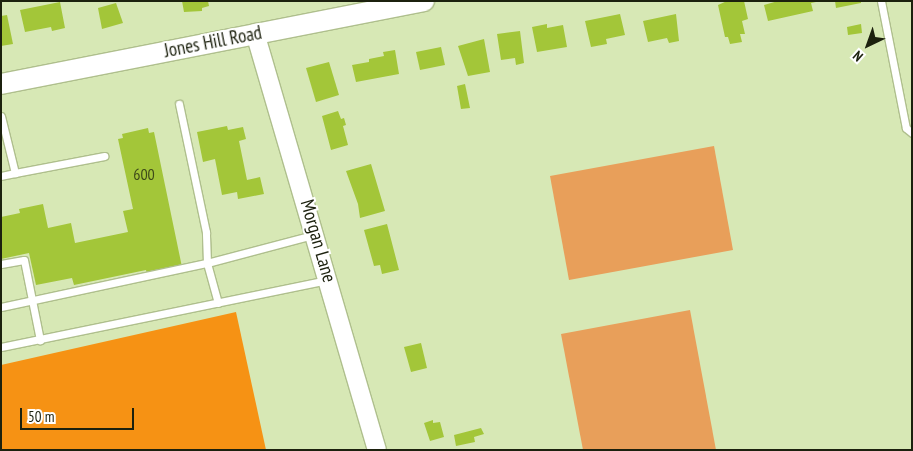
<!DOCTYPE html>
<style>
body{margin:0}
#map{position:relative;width:913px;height:451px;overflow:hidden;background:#d7e8b5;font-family:"PT Sans Narrow",sans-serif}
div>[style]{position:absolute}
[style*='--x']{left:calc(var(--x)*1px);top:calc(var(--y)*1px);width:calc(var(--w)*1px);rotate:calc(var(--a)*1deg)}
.green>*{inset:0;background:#e89f5a}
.forest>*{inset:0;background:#f69214}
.building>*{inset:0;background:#a3c639}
.roads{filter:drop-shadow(1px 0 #afbf8d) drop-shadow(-1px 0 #afbf8d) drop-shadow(0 1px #afbf8d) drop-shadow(0 -1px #afbf8d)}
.service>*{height:7px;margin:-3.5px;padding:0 3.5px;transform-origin:3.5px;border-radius:3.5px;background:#fff}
.tertiary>*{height:18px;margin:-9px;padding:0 9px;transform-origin:9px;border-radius:9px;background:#fff}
.secondary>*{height:20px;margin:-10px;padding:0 10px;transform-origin:10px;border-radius:10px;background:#fff}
span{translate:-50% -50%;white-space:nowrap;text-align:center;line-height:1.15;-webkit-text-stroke:4px #fff;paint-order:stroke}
.number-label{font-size:16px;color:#3e4a19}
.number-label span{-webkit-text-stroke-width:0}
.street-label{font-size:19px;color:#1c210e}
.frame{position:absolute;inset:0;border:2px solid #1c210e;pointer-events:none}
.north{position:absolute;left:843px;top:20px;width:50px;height:50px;-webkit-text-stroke:4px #fff;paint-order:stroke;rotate:222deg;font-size:14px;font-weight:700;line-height:20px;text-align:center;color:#1c210e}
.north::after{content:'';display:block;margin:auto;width:18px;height:22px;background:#1c210e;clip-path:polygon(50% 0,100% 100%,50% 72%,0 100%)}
.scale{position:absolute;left:20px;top:408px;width:114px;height:22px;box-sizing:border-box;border:2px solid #1c210e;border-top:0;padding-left:6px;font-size:15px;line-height:18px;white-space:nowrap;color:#1c210e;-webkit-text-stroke:4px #fff;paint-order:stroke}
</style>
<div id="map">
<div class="green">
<i style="clip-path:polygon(714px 146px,733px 250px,569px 280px,550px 176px)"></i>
<i style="clip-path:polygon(690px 310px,716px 450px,583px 450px,561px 334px)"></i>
</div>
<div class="forest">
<i style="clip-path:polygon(236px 312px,266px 450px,1px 450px,1px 365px)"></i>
</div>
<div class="building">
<i style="clip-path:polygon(182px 1px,208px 1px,209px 6px,202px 8px,202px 11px,184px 12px)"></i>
<i style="clip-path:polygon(727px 1px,744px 1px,748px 19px,742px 21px,745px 34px,740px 34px,742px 42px,730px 44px,728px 37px,725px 37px,718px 5px)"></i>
<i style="clip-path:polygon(778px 1px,816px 1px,816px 2px,811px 3px,813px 11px,768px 21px,764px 5px)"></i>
<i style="clip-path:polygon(835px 1px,861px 1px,861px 3px,836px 8px)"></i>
<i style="clip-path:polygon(60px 2px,65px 28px,52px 31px,51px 27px,25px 32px,20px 10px)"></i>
<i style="clip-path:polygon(116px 3px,123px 23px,102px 29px,98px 8px)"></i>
<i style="clip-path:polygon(620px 14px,625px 35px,606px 39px,607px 44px,591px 47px,585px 21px)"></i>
<i style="clip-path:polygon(676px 14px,679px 41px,669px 43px,667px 38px,648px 42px,643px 21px)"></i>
<i style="clip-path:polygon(7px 15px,13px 44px,1px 46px,1px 16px)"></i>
<i style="clip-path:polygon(547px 24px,547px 28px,563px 25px,567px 47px,537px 52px,532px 27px)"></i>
<i style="clip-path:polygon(861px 24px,862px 33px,848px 35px,847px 27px)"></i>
<i style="clip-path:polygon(520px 31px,524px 63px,516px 65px,515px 58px,501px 60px,497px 34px)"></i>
<i style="clip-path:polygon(484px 39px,490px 72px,468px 76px,458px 46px)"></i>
<i style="clip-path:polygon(441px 47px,445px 65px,420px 70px,416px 52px)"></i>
<i style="clip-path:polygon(395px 50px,399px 74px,356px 82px,352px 65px,369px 62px,369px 59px,384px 56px,383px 52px)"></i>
<i style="clip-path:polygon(329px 62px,339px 95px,316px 102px,306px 68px)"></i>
<i style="clip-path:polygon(465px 84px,470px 108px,461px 109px,457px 86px)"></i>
<i style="clip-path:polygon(338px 111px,341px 119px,344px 118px,346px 125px,343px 126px,348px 145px,331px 150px,322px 116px)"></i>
<i style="clip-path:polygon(227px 126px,228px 130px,243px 127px,246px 139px,239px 141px,247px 180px,260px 177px,264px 194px,238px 199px,237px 192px,222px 195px,215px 159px,203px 162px,197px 132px)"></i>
<i style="clip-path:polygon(148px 128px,149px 133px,154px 132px,182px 267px,147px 274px,146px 270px,74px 285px,72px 278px,36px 285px,29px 253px,1px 259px,1px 217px,20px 213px,19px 209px,43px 204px,48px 228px,71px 223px,75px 243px,128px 232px,123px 211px,133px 209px,118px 139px,123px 138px,122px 134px)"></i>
<i style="clip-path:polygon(371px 164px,385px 211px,360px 218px,358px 204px,346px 171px)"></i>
<i style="clip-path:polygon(387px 224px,399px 270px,382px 274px,380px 265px,374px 266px,364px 230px)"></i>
<i style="clip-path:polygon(421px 343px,427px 368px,411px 372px,404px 347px)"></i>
<i style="clip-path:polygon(433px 420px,433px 423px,440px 422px,444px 437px,430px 441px,424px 423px)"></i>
<i style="clip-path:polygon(481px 428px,484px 434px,474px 437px,475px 442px,456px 446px,454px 435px)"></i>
</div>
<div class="roads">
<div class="service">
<i style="--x:881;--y:1;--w:129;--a:78.9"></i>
<i style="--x:906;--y:128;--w:8;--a:40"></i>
<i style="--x:1;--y:116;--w:59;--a:76.2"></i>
<i style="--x:15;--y:173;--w:14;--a:168"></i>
<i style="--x:15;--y:173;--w:91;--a:-10.8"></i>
<i style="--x:1;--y:264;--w:23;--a:-10"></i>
<i style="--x:24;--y:260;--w:82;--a:78.7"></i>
<i style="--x:218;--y:303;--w:41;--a:-105.4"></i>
<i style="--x:207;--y:263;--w:110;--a:-14.8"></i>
<i style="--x:1;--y:307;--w:211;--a:-12.1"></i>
<i style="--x:207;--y:263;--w:31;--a:-92"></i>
<i style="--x:206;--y:232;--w:131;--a:-101.9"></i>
<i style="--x:1;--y:347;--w:332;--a:-11.6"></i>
</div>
<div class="tertiary">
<i style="--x:255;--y:33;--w:434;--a:73.7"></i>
</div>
<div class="secondary">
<i style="--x:1;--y:84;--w:431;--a:-11.1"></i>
</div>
</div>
<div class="number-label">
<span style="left:144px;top:174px">600</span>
</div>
<div class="street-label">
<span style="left:213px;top:42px;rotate:-11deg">Jones Hill Road</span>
<span style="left:318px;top:241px;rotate:74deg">Morgan Lane</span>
</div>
<div class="frame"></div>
<div class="north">N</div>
<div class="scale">50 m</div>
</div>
